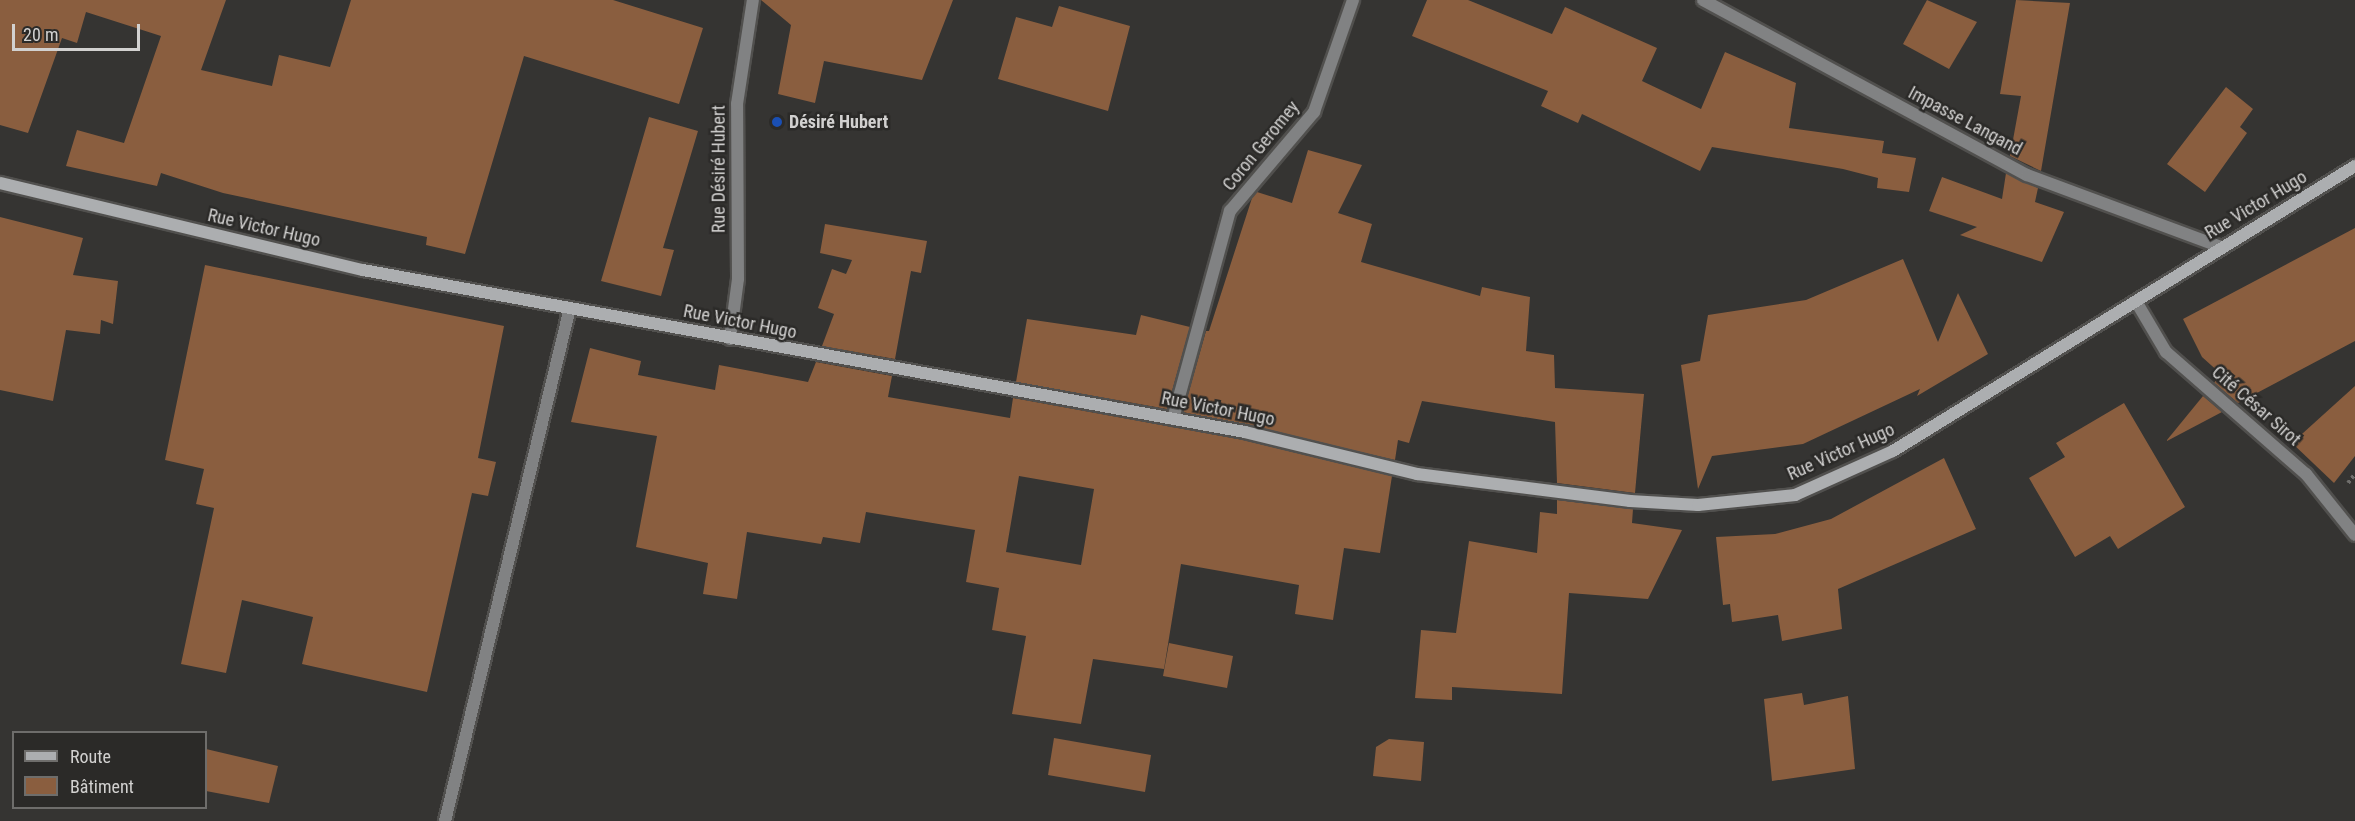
<!DOCTYPE html>
<meta charset="utf-8">
<style>
body{margin:0}
#map{position:relative;width:2355px;height:821px;overflow:hidden;background:#353432;font-family:"Roboto Condensed",sans-serif}
div>[style]{position:absolute}
[style*='--x']{left:calc(var(--x)*1px);top:calc(var(--y)*1px);width:calc(var(--w)*1px);rotate:calc(var(--a)*1deg)}
.building>*{inset:0;background:#8a5e3f}
.path>*{height:4px;margin-top:-2px;transform-origin:0;background:repeating-linear-gradient(90deg,#6f6e6c 0 3px,transparent 0 6px)}
.roads{filter:drop-shadow(2px 0 #51504e) drop-shadow(-2px 0 #51504e) drop-shadow(0 2px #51504e) drop-shadow(0 -2px #51504e)}
.lane>*{height:12px;margin:-6px;padding:0 6px;transform-origin:6px;border-radius:6px;background:#818283}
.street>*{height:12px;margin:-6px;padding:0 6px;transform-origin:6px;border-radius:6px;background:#818283}
.secondary>*{height:12px;margin:-6px;padding:0 6px;transform-origin:6px;border-radius:6px;background:#acaeb0}
.dots>*{width:16px;height:16px;translate:-50% -50%;box-sizing:border-box;border:3px solid #2b2a28;border-radius:50%}
span{translate:-50% -50%;white-space:nowrap;text-align:center;line-height:1.15;-webkit-text-stroke:5px #2b2a28;paint-order:stroke}
.street-label{font-size:18px;color:#d2d1d0}
.poi-label{font-size:18px;color:#d2d1d0;font-weight:700}
.left{translate:0 -50%;text-align:left}
.legend{position:absolute;left:12px;top:731px;width:195px;height:78px;box-sizing:border-box;background:#2b2a28;border:2px solid #6e6d6b;margin:0;padding:8px 10px;list-style:none;font-size:18px;color:#d2d1d0}
.legend li{display:flex;align-items:center;gap:12px;height:30px}
.legend b{width:30px;border:2px solid #6e6d6b}
.scale{position:absolute;left:12px;top:24px;width:128px;height:27px;box-sizing:border-box;border:3px solid #d2d1d0;border-top:0;padding-left:8px;font-size:18px;line-height:21px;white-space:nowrap;color:#d2d1d0;-webkit-text-stroke:4px #2b2a28;paint-order:stroke}
</style>
<div id="map">
<div class="building">
<i style="clip-path:polygon(0 0,226px 0,201px 70px,272px 86px,279px 55px,330px 67px,351px 0,613px 0,703px 28px,679px 104px,524px 56px,465px 254px,426px 245px,427px 237px,223px 193px,161px 173px,157px 186px,66px 166px,77px 130px,124px 143px,161px 36px,86px 12px,77px 43px,62px 38px,28px 133px,0 125px)"></i>
<i style="clip-path:polygon(761px 0,953px 0,922px 80px,824px 61px,815px 103px,778px 94px,791px 25px)"></i>
<i style="clip-path:polygon(1427px 0,1468px 0,1552px 34px,1565px 7px,1657px 48px,1642px 81px,1701px 109px,1725px 52px,1796px 83px,1789px 128px,1884px 141px,1882px 153px,1916px 158px,1909px 192px,1877px 188px,1878px 178px,1843px 169px,1712px 147px,1700px 171px,1582px 114px,1578px 123px,1541px 106px,1548px 91px,1412px 36px)"></i>
<i style="clip-path:polygon(1927px 0,1977px 22px,1949px 69px,1903px 44px)"></i>
<i style="clip-path:polygon(2016px 0,2070px 3px,2041px 171px,2010px 156px,2021px 96px,2000px 94px)"></i>
<i style="clip-path:polygon(1059px 6px,1130px 26px,1108px 111px,998px 79px,1016px 17px,1052px 27px)"></i>
<i style="clip-path:polygon(2226px 87px,2253px 109px,2240px 127px,2247px 133px,2205px 192px,2167px 164px)"></i>
<i style="clip-path:polygon(649px 117px,698px 131px,663px 248px,674px 250px,661px 296px,601px 281px)"></i>
<i style="clip-path:polygon(1308px 150px,1362px 165px,1338px 213px,1372px 224px,1361px 262px,1480px 296px,1482px 287px,1530px 297px,1526px 351px,1554px 355px,1555px 388px,1644px 394px,1635px 493px,1557px 483px,1555px 422px,1422px 401px,1409px 443px,1398px 440px,1395px 460px,1183px 412px,1206px 331px,1209px 331px,1252px 198px,1257px 192px,1292px 203px)"></i>
<i style="clip-path:polygon(2006px 173px,2038px 188px,2035px 202px,2064px 212px,2042px 262px,1960px 235px,1977px 227px,1929px 211px,1942px 177px,2002px 199px)"></i>
<i style="clip-path:polygon(0 217px,83px 238px,73px 275px,118px 281px,113px 324px,101px 320px,100px 334px,66px 330px,53px 401px,0 390px)"></i>
<i style="clip-path:polygon(825px 224px,927px 241px,921px 273px,911px 271px,895px 359px,822px 346px,834px 314px,818px 308px,832px 269px,846px 274px,852px 260px,820px 253px)"></i>
<i style="clip-path:polygon(2355px 228px,2355px 341px,2238px 403px,2214px 383px,2221px 374px,2202px 357px,2183px 319px)"></i>
<i style="clip-path:polygon(1903px 259px,1938px 342px,1958px 293px,1988px 354px,1917px 396px,1920px 389px,1803px 444px,1712px 456px,1698px 489px,1681px 365px,1700px 361px,1708px 315px,1806px 300px)"></i>
<i style="clip-path:polygon(205px 265px,504px 326px,478px 458px,496px 462px,488px 496px,472px 493px,427px 692px,302px 664px,313px 617px,242px 600px,226px 673px,181px 664px,214px 508px,196px 504px,204px 469px,165px 460px)"></i>
<i style="clip-path:polygon(1141px 315px,1190px 327px,1167px 409px,1016px 382px,1027px 319px,1136px 335px)"></i>
<i style="clip-path:polygon(evenodd,590px 348px,641px 361px,638px 375px,715px 390px,719px 365px,808px 382px,816px 362px,892px 376px,888px 397px,1010px 418px,1013px 398px,1243px 440px,1392px 476px,1380px 553px,1344px 548px,1333px 620px,1295px 614px,1299px 585px,1181px 564px,1164px 669px,1093px 659px,1081px 724px,1012px 714px,1026px 636px,992px 630px,999px 588px,966px 582px,975px 530px,866px 512px,860px 543px,823px 537px,821px 544px,747px 532px,737px 599px,703px 594px,708px 563px,636px 547px,657px 436px,571px 422px,590px 348px,1019px 476px,1094px 489px,1081px 565px,1006px 552px,1019px 476px)"></i>
<i style="clip-path:polygon(2355px 386px,2355px 456px,2334px 483px,2292px 443px)"></i>
<i style="clip-path:polygon(2203px 396px,2222px 412px,2167px 441px,2167px 440px)"></i>
<i style="clip-path:polygon(2124px 403px,2185px 507px,2118px 549px,2110px 536px,2075px 557px,2029px 478px,2065px 457px,2056px 443px)"></i>
<i style="clip-path:polygon(1944px 458px,1976px 529px,1838px 589px,1842px 629px,1782px 641px,1778px 615px,1732px 622px,1730px 604px,1723px 605px,1716px 537px,1775px 534px,1831px 519px)"></i>
<i style="clip-path:polygon(1557px 500px,1633px 509px,1632px 523px,1682px 530px,1648px 599px,1569px 593px,1562px 694px,1452px 687px,1452px 700px,1415px 698px,1421px 630px,1456px 633px,1469px 541px,1537px 553px,1540px 512px,1557px 514px)"></i>
<i style="clip-path:polygon(1169px 643px,1233px 656px,1227px 688px,1163px 676px)"></i>
<i style="clip-path:polygon(1802px 693px,1804px 705px,1848px 696px,1855px 769px,1772px 781px,1764px 699px)"></i>
<i style="clip-path:polygon(1054px 738px,1151px 755px,1145px 792px,1048px 775px)"></i>
<i style="clip-path:polygon(1389px 739px,1424px 742px,1421px 781px,1373px 776px,1376px 747px)"></i>
<i style="clip-path:polygon(206px 749px,278px 766px,269px 803px,206px 791px)"></i>
</div>
<div class="path">
<i style="--x:2348;--y:483;--w:11;--a:-52"></i>
</div>
<div class="roads">
<div class="lane">
<i style="--x:445;--y:821;--w:528;--a:-76.31"></i>
</div>
<div class="street">
<i style="--x:1703;--y:0;--w:368;--a:28.4"></i>
<i style="--x:2027;--y:175;--w:207;--a:20.4"></i>
<i style="--x:2137;--y:303;--w:57;--a:59.4"></i>
<i style="--x:2166;--y:352;--w:186;--a:41.1"></i>
<i style="--x:2306;--y:474;--w:78;--a:51.2"></i>
<i style="--x:730;--y:339;--w:61;--a:-82.4"></i>
<i style="--x:738;--y:279;--w:175;--a:-90.3"></i>
<i style="--x:737;--y:104;--w:105;--a:-81.3"></i>
<i style="--x:1173;--y:419;--w:216;--a:-74.7"></i>
<i style="--x:1230;--y:211;--w:130;--a:-49.7"></i>
<i style="--x:1314;--y:112;--w:119;--a:-70.8"></i>
</div>
<div class="secondary">
<i style="--x:0;--y:183;--w:373;--a:13.5"></i>
<i style="--x:363;--y:270;--w:897;--a:10.41"></i>
<i style="--x:1245;--y:432;--w:177;--a:13.7"></i>
<i style="--x:1417;--y:474;--w:215;--a:7.2"></i>
<i style="--x:1630;--y:501;--w:68;--a:3.4"></i>
<i style="--x:1698;--y:505;--w:98;--a:-5.9"></i>
<i style="--x:1795;--y:495;--w:107;--a:-24.2"></i>
<i style="--x:1893;--y:451;--w:543;--a:-31.67"></i>
</div>
</div>
<div class="dots">
<i style="left:777px;top:122px;background:#1a4fb4"></i>
</div>
<div class="street-label">
<span style="left:1965px;top:121px;rotate:28deg">Impasse Langand</span>
<span style="left:1261px;top:146px;rotate:-51deg">Coron Geromey</span>
<span style="left:719px;top:169px;rotate:-90deg">Rue Désiré Hubert</span>
<span style="left:2256px;top:205px;rotate:-31deg">Rue Victor Hugo</span>
<span style="left:264px;top:228px;rotate:13deg">Rue Victor Hugo</span>
<span style="left:740px;top:322px;rotate:11deg">Rue Victor Hugo</span>
<span style="left:2256px;top:406px;rotate:41deg">Cité César Sirot</span>
<span style="left:1218px;top:409px;rotate:11deg">Rue Victor Hugo</span>
<span style="left:1841px;top:452px;rotate:-24deg">Rue Victor Hugo</span>
</div>
<div class="poi-label">
<span class="left" style="left:789px;top:122px">Désiré Hubert</span>
</div>
<ul class="legend">
<li><b style="height:8px;background:#acaeb0"></b>Route</li>
<li><b style="height:16px;background:#8a5e3f"></b>Bâtiment</li>
</ul>
<div class="scale">20 m</div>
</div>
